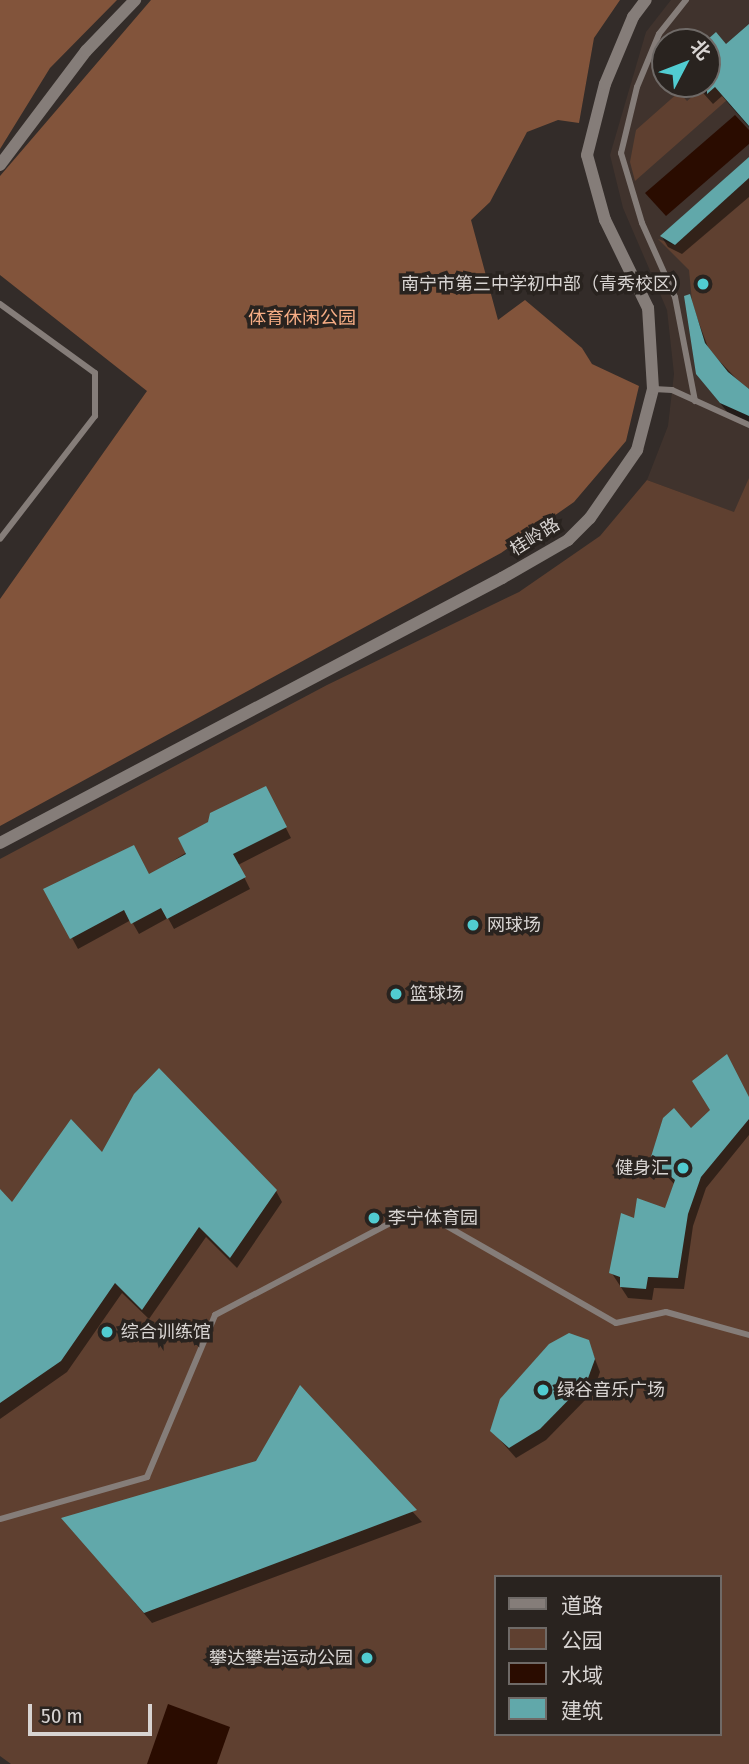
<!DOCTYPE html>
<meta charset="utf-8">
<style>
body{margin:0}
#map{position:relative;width:749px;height:1764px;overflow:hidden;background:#332c29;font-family:"Fira Sans Condensed","Noto Sans SC",sans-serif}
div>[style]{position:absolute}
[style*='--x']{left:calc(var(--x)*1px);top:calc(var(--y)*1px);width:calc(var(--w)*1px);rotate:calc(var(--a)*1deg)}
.built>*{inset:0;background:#40332d}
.green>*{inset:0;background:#5f4030}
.forest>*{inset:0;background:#82543b}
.water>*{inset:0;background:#2a0c00}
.shadow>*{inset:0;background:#0007}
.building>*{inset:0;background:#61a8aa}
.service>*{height:6px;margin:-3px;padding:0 3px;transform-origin:3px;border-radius:3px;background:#857d79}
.minor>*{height:12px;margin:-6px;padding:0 6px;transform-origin:6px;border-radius:6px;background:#857d79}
.dots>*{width:19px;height:19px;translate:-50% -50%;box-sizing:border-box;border:4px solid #29231f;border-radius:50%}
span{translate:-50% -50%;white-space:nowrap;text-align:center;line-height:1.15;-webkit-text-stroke:7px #29231f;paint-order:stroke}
.poi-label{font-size:18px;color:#d8d4d2}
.right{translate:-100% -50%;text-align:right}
.left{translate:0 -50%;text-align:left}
.park-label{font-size:18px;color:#f6ad85}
.street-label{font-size:18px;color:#d8d4d2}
.legend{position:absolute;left:494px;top:1575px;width:228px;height:161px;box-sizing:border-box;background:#29231f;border:2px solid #6f6a67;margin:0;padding:9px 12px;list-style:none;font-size:21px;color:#d8d4d2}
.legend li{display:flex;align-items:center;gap:14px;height:35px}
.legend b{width:35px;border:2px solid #6f6a67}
.north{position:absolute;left:651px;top:28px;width:70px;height:70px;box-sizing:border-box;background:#29231f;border:2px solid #6f6a67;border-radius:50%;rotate:48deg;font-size:19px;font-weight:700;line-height:28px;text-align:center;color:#d8d4d2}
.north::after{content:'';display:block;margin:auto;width:24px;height:32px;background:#51ccd1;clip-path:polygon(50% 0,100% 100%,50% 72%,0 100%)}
.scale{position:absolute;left:28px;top:1704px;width:124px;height:32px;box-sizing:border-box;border:4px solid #d8d4d2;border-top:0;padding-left:9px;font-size:21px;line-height:24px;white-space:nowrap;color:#d8d4d2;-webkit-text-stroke:5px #29231f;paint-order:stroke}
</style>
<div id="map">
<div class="built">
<i style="clip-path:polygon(evenodd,671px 0,749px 0,749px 518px,647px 480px,668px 426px,674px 374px,667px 310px,623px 208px,610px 155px,646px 32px,671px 0,665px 42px,707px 42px,707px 84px,665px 84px,665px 42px)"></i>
</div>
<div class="green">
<i style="clip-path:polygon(715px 87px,727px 100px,635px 181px,630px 162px,636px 130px,679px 92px,687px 101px,701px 89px,706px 94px)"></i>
<i style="clip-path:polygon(749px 178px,749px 389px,728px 372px,705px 343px,692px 301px,689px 270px,658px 239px,675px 245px)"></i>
<i style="clip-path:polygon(evenodd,749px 478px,749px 1764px,11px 1764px,0 1756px,0 859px,327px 685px,519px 592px,600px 536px,647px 480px,734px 512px,749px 478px,495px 1577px,719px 1577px,719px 1734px,495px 1734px,495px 1577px)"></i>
</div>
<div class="forest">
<i style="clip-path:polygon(0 0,117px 0,50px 68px,0 149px)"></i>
<i style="clip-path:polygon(151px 0,620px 0,594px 38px,579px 123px,558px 120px,527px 132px,490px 202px,471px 220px,498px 320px,525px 300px,582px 348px,592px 364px,639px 386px,626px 441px,574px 502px,501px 553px,0 826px,0 599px,147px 391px,0 275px,0 176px)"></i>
</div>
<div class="water">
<i style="clip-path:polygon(735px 115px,749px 130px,749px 144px,666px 216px,645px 193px)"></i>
<i style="clip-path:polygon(168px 1704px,230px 1727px,217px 1764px,147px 1764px)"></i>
</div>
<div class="shadow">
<i style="clip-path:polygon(749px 27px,749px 127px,722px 96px,713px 104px,695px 84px,707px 84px,707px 42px,726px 47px)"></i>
<i style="clip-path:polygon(749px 160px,749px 197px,682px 254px,668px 247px,662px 237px)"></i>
<i style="clip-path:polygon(689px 296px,709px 350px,749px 392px,749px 423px,728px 413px,697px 374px)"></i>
<i style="clip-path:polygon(271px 799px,291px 838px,238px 865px,250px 889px,174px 929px,168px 918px,139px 934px,131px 920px,78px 949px,46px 890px,149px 876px)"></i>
<i style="clip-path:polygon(749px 1099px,749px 1135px,706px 1188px,693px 1226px,684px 1289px,654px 1288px,652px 1300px,628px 1298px,611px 1272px,635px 1220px,666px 1211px,675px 1185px,652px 1160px,691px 1130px)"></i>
<i style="clip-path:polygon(103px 1155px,276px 1191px,282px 1202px,237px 1268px,206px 1237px,149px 1319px,122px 1293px,67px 1372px,0 1419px,0 1192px,13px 1205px)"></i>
<i style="clip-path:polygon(588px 1341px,600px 1372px,593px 1392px,546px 1440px,516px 1458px,492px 1431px)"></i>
<i style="clip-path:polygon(300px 1388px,422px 1522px,152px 1623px,64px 1519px,257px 1463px)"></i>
</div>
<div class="building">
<i style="clip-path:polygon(749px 24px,749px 126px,715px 87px,707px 94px,707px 40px,716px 32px,726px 44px)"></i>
<i style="clip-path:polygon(749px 157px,749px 178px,675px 245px,660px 236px)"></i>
<i style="clip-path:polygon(690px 294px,705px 343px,728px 372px,749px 389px,749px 416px,720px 403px,696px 374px,684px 296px)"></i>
<i style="clip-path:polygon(266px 786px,287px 827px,233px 854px,246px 877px,167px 919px,161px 908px,131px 924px,124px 910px,70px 939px,43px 889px,134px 845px,149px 874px,186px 854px,178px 838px,208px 822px,210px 813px)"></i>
<i style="clip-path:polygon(727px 1054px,749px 1097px,749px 1119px,701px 1177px,688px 1214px,678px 1278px,648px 1277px,646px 1289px,620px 1287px,620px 1277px,609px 1273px,621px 1213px,634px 1218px,637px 1198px,665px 1208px,675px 1180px,650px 1160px,663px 1118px,674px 1108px,691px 1128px,710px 1110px,692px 1081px)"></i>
<i style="clip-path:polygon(159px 1068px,277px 1190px,230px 1258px,199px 1227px,142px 1310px,115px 1283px,61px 1361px,0 1403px,0 1189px,12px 1202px,71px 1119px,102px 1152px,134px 1094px)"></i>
<i style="clip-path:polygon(569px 1333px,589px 1340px,595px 1359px,587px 1381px,540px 1429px,509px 1448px,490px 1431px,500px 1399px,549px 1344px)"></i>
<i style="clip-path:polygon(300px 1385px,417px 1510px,144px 1613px,61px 1518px,256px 1461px)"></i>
</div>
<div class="service">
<i style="--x:686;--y:0;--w:43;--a:128.5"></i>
<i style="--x:659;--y:34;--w:57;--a:112.5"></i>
<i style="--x:637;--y:87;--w:68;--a:103.6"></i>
<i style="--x:621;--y:153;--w:73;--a:73.3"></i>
<i style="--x:642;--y:223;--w:81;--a:66"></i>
<i style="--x:675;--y:297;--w:106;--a:79.1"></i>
<i style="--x:0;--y:304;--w:117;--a:36"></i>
<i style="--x:95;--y:373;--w:43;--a:90"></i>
<i style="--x:95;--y:416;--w:155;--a:127.7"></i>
<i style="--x:654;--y:389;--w:18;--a:3"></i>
<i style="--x:672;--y:390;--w:85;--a:24.4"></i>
<i style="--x:0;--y:1519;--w:153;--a:-15.9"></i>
<i style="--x:147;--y:1477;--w:176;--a:-67.2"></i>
<i style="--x:215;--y:1315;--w:228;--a:-27.7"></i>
<i style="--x:417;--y:1209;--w:229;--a:29.8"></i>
<i style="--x:616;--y:1323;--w:51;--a:-12.4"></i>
<i style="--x:666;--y:1312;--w:86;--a:15.5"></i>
</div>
<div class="minor">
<i style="--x:0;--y:165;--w:143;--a:-53"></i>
<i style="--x:86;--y:51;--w:71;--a:-46.1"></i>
<i style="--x:0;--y:843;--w:568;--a:-27.83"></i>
<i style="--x:502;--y:578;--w:76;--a:-29.9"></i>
<i style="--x:568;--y:540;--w:31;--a:-45"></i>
<i style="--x:590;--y:518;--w:83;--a:-55.3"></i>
<i style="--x:637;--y:450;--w:63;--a:-75.3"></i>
<i style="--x:653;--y:389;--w:81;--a:-93.5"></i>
<i style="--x:648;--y:308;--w:98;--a:-116"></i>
<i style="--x:605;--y:220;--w:67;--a:-105.5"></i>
<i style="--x:587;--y:155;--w:73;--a:-75.8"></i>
<i style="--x:605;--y:84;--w:73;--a:-67.3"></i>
<i style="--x:633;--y:17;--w:21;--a:-53"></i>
</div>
<div class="dots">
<i style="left:703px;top:284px;background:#51ccd1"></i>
<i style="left:473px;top:925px;background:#51ccd1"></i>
<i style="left:396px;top:994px;background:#51ccd1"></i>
<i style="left:683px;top:1168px;background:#51ccd1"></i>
<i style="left:374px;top:1218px;background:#51ccd1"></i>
<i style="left:107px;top:1332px;background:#51ccd1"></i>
<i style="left:543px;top:1390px;background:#51ccd1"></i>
<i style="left:367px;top:1658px;background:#51ccd1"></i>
</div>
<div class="poi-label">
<span class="right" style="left:689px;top:284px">南宁市第三中学初中部（青秀校区）</span>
<span class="left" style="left:487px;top:925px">网球场</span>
<span class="left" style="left:410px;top:994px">篮球场</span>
<span class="right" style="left:669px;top:1168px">健身汇</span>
<span class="left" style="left:388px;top:1218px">李宁体育园</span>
<span class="left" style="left:121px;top:1332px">综合训练馆</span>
<span class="left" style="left:557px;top:1390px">绿谷音乐广场</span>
<span class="right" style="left:353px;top:1658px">攀达攀岩运动公园</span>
</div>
<div class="park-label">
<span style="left:302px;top:318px">体育休闲公园</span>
</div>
<div class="street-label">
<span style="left:535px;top:537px;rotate:-32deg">桂岭路</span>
</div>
<ul class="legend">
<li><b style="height:9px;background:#857d79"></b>道路</li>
<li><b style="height:19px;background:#5f4030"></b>公园</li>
<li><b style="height:19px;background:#2a0c00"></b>水域</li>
<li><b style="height:19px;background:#61a8aa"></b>建筑</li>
</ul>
<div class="north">北</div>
<div class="scale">50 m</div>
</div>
